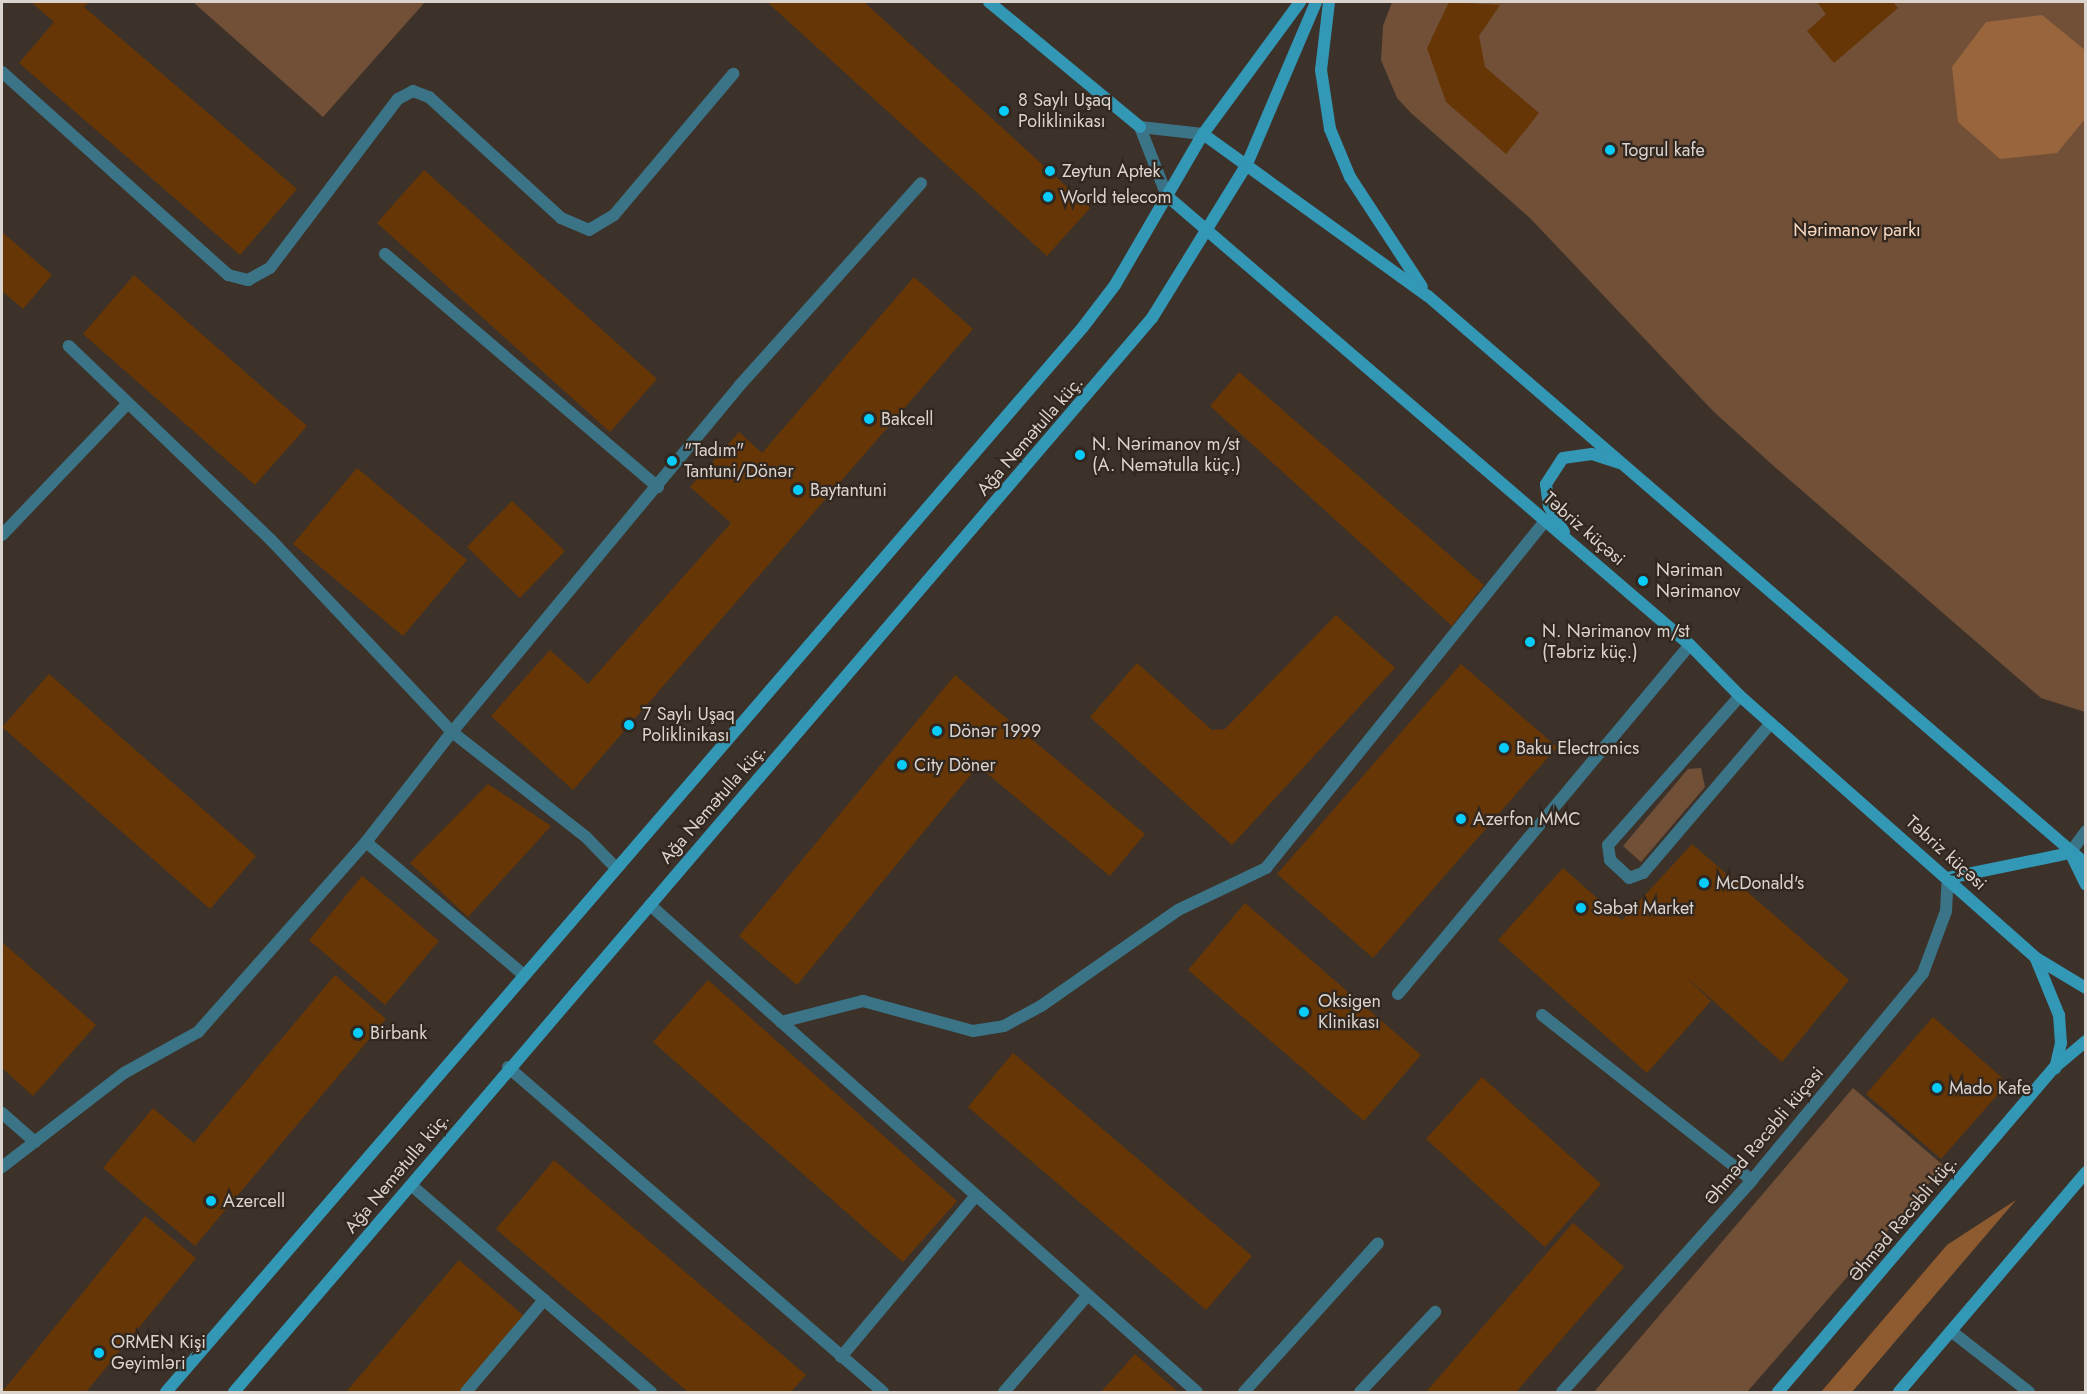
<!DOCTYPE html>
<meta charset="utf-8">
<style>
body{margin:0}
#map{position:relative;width:2087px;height:1394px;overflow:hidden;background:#3d322a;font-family:Jost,sans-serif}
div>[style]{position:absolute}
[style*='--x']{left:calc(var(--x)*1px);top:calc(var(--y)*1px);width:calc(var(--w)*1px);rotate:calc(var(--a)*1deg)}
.green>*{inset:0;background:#725037}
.forest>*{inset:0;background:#8e5b31}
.water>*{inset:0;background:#99653c}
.building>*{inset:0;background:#663606}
.lane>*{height:12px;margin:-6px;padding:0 6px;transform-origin:6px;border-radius:6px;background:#3b7487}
.street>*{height:12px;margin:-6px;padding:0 6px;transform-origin:6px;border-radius:6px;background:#3b7487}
.secondary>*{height:12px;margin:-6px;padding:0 6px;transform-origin:6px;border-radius:6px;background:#3397b6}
.dots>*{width:16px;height:16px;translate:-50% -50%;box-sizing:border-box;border:3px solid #322820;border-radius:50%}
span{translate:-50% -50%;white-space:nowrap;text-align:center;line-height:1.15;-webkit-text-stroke:4.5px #322820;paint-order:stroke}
.poi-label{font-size:18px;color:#dad3ce}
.left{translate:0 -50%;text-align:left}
.park-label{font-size:18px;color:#f8d8c0}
.street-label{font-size:18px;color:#dad3ce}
.frame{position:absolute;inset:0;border:3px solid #dad3ce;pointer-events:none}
</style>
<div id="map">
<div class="green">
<i style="clip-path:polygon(193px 2px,425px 2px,323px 117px)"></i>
<i style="clip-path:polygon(1392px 2px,2085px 2px,2085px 712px,2041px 698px,1777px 469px,1713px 411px,1530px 218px,1411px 113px,1397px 98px,1381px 60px,1383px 26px)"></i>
<i style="clip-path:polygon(1701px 768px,1705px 787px,1641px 862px,1623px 846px,1688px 769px)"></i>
<i style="clip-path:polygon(1853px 1088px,1944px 1166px,1747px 1392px,1594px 1392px)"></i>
</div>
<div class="forest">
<i style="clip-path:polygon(2016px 1200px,1852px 1392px,1821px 1392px,1947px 1245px)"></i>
</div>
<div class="water">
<i style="clip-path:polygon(2042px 15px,2085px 50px,2085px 119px,2057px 153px,2000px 159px,1958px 122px,1952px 67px,1986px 22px)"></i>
</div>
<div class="building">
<i style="clip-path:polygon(31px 2px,89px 2px,84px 7px,297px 189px,240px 255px,19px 63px,54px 22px)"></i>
<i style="clip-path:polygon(767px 2px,864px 2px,1090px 208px,1047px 256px)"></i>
<i style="clip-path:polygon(1449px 2px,1500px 5px,1479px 36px,1485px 67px,1539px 113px,1506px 154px,1446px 102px,1427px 48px)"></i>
<i style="clip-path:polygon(1817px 2px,1893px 2px,1898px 8px,1834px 63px,1807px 31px,1826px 14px)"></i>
<i style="clip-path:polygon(424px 170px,657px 379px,610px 432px,377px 223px)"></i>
<i style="clip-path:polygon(2px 232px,52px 275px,23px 309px,2px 291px)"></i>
<i style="clip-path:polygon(134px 275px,307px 426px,255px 485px,83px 334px)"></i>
<i style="clip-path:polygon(914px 277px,973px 329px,573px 790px,491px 716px,550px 650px,588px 684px,731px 523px,690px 487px,739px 432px,762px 453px)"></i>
<i style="clip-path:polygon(1239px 372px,1484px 585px,1452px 626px,1210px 406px)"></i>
<i style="clip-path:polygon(357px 468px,467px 560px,403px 636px,293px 544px)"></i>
<i style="clip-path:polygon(512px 501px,565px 551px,520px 598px,467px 547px)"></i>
<i style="clip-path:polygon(1336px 615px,1395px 668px,1232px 845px,1090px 717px,1137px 663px,1212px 730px,1225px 729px)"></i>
<i style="clip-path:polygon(1461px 664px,1557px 747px,1373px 958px,1277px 874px)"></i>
<i style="clip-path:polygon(49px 674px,256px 856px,210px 909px,2px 727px)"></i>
<i style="clip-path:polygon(955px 675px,1145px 834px,1110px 876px,978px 766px,797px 985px,739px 936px)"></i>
<i style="clip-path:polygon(488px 784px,551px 826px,468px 917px,410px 863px)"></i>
<i style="clip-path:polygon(1692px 844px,1849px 980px,1782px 1062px,1683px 974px,1711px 1001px,1647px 1073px,1498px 940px,1563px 868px,1622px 920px)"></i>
<i style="clip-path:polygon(362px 876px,439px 941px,385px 1005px,309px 940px)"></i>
<i style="clip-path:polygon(1245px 903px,1421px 1055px,1364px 1121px,1188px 970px)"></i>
<i style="clip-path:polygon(2px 942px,96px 1025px,33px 1096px,2px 1068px)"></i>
<i style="clip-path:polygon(335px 975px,386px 1019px,195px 1246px,103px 1168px,153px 1108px,194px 1143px)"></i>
<i style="clip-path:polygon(708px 980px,957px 1201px,903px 1262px,653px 1042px)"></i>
<i style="clip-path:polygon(1933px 1017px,2008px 1083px,1941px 1159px,1866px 1094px)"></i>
<i style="clip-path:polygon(1013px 1053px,1252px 1256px,1206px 1310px,968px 1107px)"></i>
<i style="clip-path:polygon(1482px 1077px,1601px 1184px,1545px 1247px,1426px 1139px)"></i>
<i style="clip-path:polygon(554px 1160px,806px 1375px,791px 1392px,688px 1392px,496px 1229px)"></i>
<i style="clip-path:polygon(145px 1216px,196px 1258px,86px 1392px,2px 1392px)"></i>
<i style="clip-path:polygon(1573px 1223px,1624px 1267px,1516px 1392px,1426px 1392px)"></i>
<i style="clip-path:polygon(459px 1260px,524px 1316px,459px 1392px,346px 1392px)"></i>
<i style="clip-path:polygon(1135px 1354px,1178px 1392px,1101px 1392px)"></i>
</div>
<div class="lane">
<i style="--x:2;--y:72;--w:304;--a:41.9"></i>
<i style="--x:228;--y:275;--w:21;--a:14"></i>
<i style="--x:248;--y:280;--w:25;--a:-29"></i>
<i style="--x:270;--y:268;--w:212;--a:-52.9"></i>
<i style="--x:398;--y:99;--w:17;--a:-28"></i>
<i style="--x:413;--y:91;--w:17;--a:21"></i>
<i style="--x:429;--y:97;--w:179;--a:42.5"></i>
<i style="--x:561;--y:218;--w:30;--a:23"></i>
<i style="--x:589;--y:230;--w:29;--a:-31"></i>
<i style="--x:614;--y:215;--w:185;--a:-49.8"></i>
<i style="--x:385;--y:254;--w:359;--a:40.5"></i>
<i style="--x:2;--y:535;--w:181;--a:-46.3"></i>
<i style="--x:1740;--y:696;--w:199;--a:131.5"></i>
<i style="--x:1608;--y:845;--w:15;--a:82"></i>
<i style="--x:1610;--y:860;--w:26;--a:43"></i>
<i style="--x:1629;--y:878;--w:15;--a:-20"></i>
<i style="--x:1643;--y:873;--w:197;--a:-49.5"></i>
<i style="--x:366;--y:842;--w:207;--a:40.1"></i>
<i style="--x:616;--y:868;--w:43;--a:-134.1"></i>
<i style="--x:586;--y:837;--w:170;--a:-141.9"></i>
<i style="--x:452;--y:732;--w:451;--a:-50.3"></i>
<i style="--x:740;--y:385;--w:271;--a:-48.1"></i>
<i style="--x:650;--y:905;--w:732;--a:41.68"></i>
<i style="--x:1398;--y:994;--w:455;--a:-50.1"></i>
<i style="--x:1542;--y:1015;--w:267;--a:38.2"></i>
<i style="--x:781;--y:1022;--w:85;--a:-14.4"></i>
<i style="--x:863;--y:1001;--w:114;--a:15.3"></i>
<i style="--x:973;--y:1031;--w:31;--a:-9"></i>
<i style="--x:1004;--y:1026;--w:42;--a:-28.4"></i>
<i style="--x:1041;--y:1006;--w:167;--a:-35"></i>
<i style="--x:1178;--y:910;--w:98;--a:-25.5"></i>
<i style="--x:1266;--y:868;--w:447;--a:-51.2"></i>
<i style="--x:508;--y:1067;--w:496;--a:40.9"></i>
<i style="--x:2;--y:1113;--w:44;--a:41.3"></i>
<i style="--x:2;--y:1167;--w:154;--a:-37.6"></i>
<i style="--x:124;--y:1073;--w:85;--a:-29"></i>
<i style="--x:198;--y:1032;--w:254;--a:-48.5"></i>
<i style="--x:366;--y:842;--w:140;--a:-52"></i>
<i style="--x:452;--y:732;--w:265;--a:-133.3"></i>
<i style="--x:270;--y:539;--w:279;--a:-136.2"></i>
<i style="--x:411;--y:1185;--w:317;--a:40.8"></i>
<i style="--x:1951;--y:1331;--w:99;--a:38"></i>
<i style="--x:841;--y:1357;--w:209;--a:-50.1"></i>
<i style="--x:466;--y:1392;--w:121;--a:-49.7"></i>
<i style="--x:1004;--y:1392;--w:127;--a:-49.2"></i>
<i style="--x:1244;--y:1392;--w:200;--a:-48"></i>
<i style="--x:1360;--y:1392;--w:110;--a:-46.8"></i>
</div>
<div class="street">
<i style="--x:1167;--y:196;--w:74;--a:-111.4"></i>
<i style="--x:1140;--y:127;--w:63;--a:6.3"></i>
<i style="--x:2070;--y:853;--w:27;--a:-54"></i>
<i style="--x:1562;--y:1392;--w:285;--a:-48.1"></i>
<i style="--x:1752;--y:1180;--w:268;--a:-50.4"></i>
<i style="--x:1923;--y:973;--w:66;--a:-69.6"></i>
<i style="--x:1946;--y:911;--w:33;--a:-87"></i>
</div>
<div class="secondary">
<i style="--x:989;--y:2;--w:196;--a:39.6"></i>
<i style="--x:1329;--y:2;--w:68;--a:96.7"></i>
<i style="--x:1321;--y:70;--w:60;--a:81.3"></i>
<i style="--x:1330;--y:129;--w:52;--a:67.4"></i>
<i style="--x:1350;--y:177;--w:131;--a:56.8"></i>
<i style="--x:1203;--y:134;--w:277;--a:35.8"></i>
<i style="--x:1428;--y:296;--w:869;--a:40.8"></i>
<i style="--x:1167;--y:196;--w:689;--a:40.65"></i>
<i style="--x:1690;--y:645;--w:71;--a:45.6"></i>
<i style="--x:1740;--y:696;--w:395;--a:41.5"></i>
<i style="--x:2036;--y:958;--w:58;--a:31"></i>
<i style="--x:1564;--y:532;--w:30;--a:-120"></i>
<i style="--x:1549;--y:506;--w:22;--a:-98"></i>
<i style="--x:1546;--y:484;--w:31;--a:-57"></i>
<i style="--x:1563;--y:458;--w:29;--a:-8"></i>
<i style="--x:1592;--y:454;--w:29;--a:18"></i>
<i style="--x:2071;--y:854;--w:34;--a:64"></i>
<i style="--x:1948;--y:878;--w:125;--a:-11.6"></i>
<i style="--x:2036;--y:959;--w:61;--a:67.7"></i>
<i style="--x:2059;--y:1015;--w:28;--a:86"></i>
<i style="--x:2061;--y:1043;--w:26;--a:103"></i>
<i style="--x:166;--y:1392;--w:1405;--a:-49.27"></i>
<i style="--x:1083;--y:327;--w:53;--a:-52.7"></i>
<i style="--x:1115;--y:285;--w:175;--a:-59.8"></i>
<i style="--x:1203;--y:134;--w:164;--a:-53.7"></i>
<i style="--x:234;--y:1392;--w:1413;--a:-49.48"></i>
<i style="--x:1152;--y:318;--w:181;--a:-58.3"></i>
<i style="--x:1247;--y:164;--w:176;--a:-66.9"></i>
<i style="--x:1778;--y:1392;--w:426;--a:-49.6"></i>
<i style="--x:2054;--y:1068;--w:42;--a:-40.2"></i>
<i style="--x:1899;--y:1392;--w:289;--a:-49.6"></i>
</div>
<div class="dots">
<i style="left:1004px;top:111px;background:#07cbf9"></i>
<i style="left:1610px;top:150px;background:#07cbf9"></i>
<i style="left:1050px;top:171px;background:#07cbf9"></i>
<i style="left:1048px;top:197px;background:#07cbf9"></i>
<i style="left:869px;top:419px;background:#07cbf9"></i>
<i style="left:1080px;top:455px;background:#07cbf9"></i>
<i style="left:672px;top:461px;background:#07cbf9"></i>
<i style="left:798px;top:490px;background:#07cbf9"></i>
<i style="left:1643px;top:581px;background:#07cbf9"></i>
<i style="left:1530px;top:642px;background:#07cbf9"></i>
<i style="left:629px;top:725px;background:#07cbf9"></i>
<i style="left:937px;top:731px;background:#07cbf9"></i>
<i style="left:1504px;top:748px;background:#07cbf9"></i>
<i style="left:902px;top:765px;background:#07cbf9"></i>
<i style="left:1461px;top:819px;background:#07cbf9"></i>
<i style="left:1704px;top:883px;background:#07cbf9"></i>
<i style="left:1581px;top:908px;background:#07cbf9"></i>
<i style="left:1304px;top:1012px;background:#07cbf9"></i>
<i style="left:358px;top:1033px;background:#07cbf9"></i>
<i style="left:1937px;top:1088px;background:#07cbf9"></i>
<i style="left:211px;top:1201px;background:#07cbf9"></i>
<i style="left:99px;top:1353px;background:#07cbf9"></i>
</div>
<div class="poi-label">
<span class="left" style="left:1018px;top:111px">8 Saylı Uşaq<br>Poliklinikası</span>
<span class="left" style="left:1622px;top:150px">Togrul kafe</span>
<span class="left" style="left:1062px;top:171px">Zeytun Aptek</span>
<span class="left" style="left:1060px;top:197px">World telecom</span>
<span class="left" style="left:881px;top:419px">Bakcell</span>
<span class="left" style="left:1092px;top:455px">N. Nərimanov m/st<br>(A. Nemətulla küç.)</span>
<span class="left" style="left:684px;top:461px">"Tadım"<br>Tantuni/Dönər</span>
<span class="left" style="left:810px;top:490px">Baytantuni</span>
<span class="left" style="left:1656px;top:581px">Nəriman<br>Nərimanov</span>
<span class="left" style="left:1542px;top:642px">N. Nərimanov m/st<br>(Təbriz küç.)</span>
<span class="left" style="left:642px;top:725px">7 Saylı Uşaq<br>Poliklinikası</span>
<span class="left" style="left:949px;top:731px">Dönər 1999</span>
<span class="left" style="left:1516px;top:748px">Baku Electronics</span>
<span class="left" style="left:914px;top:765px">City Döner</span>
<span class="left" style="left:1473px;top:819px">Azerfon MMC</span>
<span class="left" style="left:1716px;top:883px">McDonald's</span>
<span class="left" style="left:1593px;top:908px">Səbət Market</span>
<span class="left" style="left:1318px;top:1012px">Oksigen<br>Klinikası</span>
<span class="left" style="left:370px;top:1033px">Birbank</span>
<span class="left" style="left:1949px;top:1088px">Mado Kafe</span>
<span class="left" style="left:223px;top:1201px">Azercell</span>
<span class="left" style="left:111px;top:1353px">ORMEN Kişi<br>Geyimləri</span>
</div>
<div class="park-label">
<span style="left:1857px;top:230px">Nərimanov parkı</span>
</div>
<div class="street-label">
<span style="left:1030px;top:436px;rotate:-49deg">Ağa Nemətulla küç.</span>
<span style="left:1584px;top:529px;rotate:41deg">Təbriz küçəsi</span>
<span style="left:713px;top:804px;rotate:-49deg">Ağa Nemətulla küç.</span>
<span style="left:1946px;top:853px;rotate:42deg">Təbriz küçəsi</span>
<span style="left:1764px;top:1136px;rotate:-50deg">Əhməd Rəcəbli küçəsi</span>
<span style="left:397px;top:1173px;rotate:-50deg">Ağa Nemətulla küç.</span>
<span style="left:1903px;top:1219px;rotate:-50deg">Əhməd Rəcəbli küç.</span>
</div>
<div class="frame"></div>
</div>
